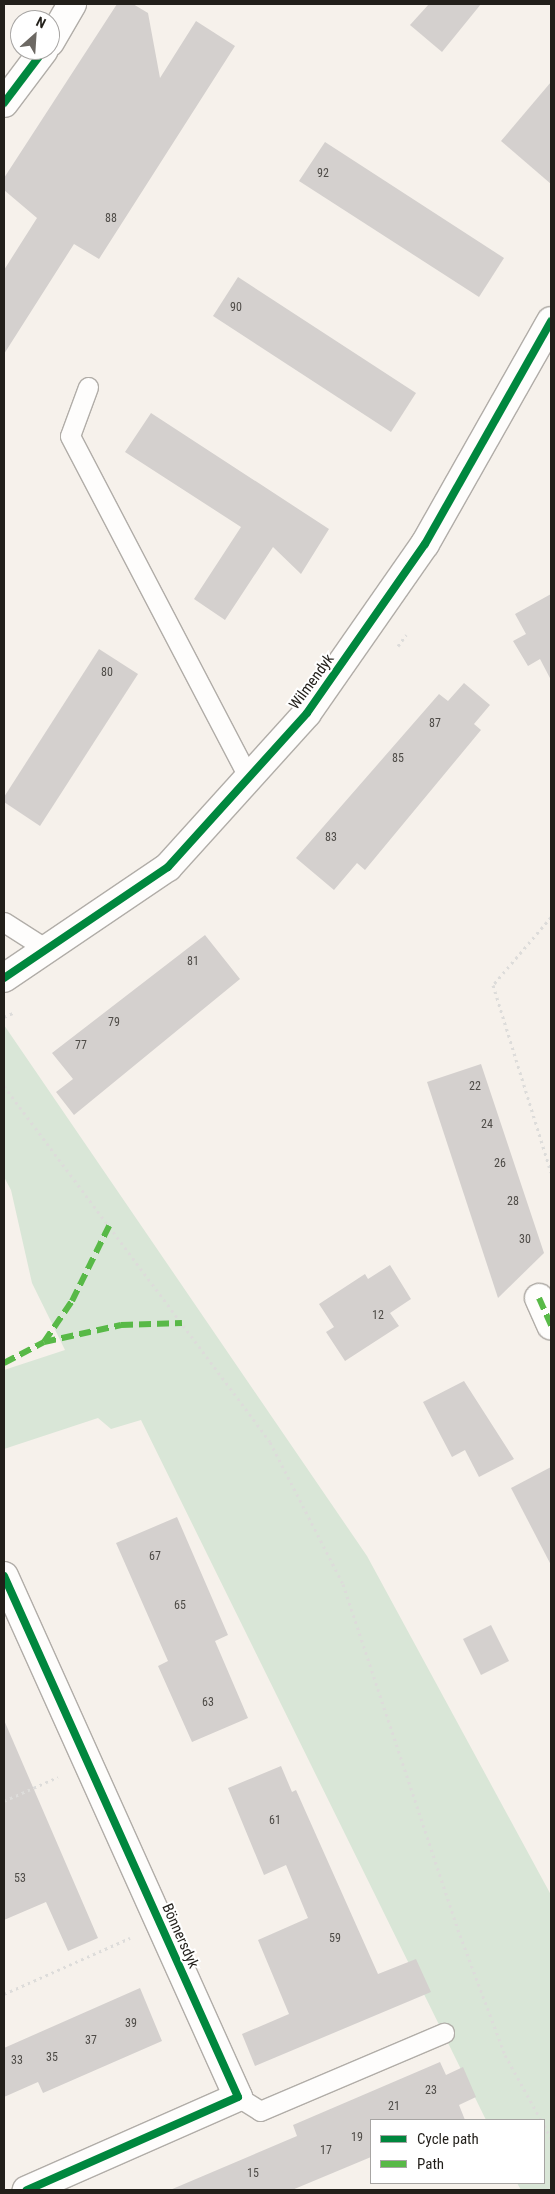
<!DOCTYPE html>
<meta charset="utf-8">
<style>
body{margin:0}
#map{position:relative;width:555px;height:2194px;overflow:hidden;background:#f6f1eb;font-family:"Roboto Condensed",sans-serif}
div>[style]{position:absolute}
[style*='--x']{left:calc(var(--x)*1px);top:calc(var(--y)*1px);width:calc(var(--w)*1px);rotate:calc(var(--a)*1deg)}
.green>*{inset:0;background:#d9e6d7}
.building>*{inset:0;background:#d4d0ce}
.path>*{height:3px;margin-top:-1.5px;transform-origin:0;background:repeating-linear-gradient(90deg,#dddcda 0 2.5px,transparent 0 6.5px)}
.roads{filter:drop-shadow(1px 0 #b1ada8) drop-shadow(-1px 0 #b1ada8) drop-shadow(0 1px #b1ada8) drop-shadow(0 -1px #b1ada8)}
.lane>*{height:19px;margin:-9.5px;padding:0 9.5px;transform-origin:9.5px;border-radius:9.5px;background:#fefdfc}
.street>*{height:28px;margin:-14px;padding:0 14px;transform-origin:14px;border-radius:14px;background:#fefdfc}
.quiet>*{height:6px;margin-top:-3px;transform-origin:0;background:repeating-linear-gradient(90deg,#58b947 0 12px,transparent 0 18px)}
.cycleway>*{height:8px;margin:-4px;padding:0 4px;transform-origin:4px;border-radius:4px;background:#00873e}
span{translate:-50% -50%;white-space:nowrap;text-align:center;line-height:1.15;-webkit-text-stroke:4px #fff;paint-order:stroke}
.number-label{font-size:12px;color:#4e4b47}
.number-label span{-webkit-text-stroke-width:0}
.street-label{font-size:15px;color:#221f1a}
.frame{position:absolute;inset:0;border:5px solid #221f1a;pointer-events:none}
.legend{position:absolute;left:370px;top:2119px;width:175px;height:65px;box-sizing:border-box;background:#fff;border:1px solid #a7a5a3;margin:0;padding:6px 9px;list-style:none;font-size:15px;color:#221f1a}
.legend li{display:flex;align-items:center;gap:10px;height:25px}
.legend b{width:25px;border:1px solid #a7a5a3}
.north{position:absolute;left:10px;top:10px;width:50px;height:50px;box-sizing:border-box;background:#fff;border:1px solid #a7a5a3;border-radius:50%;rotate:26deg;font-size:14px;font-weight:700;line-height:20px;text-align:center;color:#221f1a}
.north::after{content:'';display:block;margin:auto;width:18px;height:22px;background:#6c6863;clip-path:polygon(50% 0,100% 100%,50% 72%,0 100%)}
</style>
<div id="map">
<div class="green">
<i style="clip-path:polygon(4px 1025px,367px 1556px,551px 1895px,551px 2188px,547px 2190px,521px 2190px,517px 2183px,544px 2183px,544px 2120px,486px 2120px,141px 1420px,111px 1429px,98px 1418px,4px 1449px,4px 1370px,65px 1350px,32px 1283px,11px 1190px,4px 1177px)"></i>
</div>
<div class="building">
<i style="clip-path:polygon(117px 4px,133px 4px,148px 13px,160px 78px,196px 21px,235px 46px,99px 259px,74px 244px,4px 354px,4px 270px,37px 218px,4px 190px,4px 178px)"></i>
<i style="clip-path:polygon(429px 4px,481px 4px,442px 52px,410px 25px)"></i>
<i style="clip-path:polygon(551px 82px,551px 184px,501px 141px)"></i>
<i style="clip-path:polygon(325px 142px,504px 258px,479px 297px,299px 181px)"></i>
<i style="clip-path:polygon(238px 277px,416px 393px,391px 432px,213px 316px)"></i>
<i style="clip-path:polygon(151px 413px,329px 529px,301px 574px,273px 547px,225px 620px,194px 599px,241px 527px,125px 452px)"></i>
<i style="clip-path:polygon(551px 594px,551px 680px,540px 659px,528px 666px,513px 641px,526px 634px,515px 614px)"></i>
<i style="clip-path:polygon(99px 649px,138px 674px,40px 826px,4px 802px,4px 797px)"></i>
<i style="clip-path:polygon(464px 683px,490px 705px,474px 724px,481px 730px,365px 870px,357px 863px,334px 890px,296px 858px,439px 694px,448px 701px)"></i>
<i style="clip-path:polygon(205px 935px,240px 979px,74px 1115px,56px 1092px,73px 1079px,52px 1053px)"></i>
<i style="clip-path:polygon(481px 1064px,544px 1253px,498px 1298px,427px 1082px)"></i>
<i style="clip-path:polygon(390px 1265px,411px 1299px,390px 1313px,399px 1326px,345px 1361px,326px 1332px,334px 1327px,319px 1304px,365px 1274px,368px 1279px)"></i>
<i style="clip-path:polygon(464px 1381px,514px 1459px,479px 1477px,465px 1450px,452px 1457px,423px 1402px)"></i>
<i style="clip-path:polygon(551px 1467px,551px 1565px,511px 1488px)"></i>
<i style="clip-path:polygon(177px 1517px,228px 1635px,215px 1641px,248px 1718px,192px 1742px,158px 1666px,168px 1661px,116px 1543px)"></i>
<i style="clip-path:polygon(491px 1625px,509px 1661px,481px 1675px,463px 1639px)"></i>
<i style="clip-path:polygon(4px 1720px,98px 1938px,68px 1951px,46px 1902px,4px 1920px)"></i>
<i style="clip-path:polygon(281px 1766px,292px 1792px,296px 1790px,378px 1974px,416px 1959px,431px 1992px,255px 2066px,242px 2034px,289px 2014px,258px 1940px,308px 1918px,286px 1865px,264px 1875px,228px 1788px)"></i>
<i style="clip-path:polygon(140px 1988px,162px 2041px,43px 2093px,38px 2082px,4px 2097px,4px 2048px)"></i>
<i style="clip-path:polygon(440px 2062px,446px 2075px,463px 2067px,476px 2097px,459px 2105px,465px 2120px,371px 2120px,371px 2157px,292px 2190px,170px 2190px,297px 2136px,293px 2125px)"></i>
</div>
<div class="path">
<i style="--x:398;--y:646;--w:14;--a:-54"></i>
<i style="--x:551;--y:917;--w:89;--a:130.5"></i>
<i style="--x:493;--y:985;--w:196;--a:72.8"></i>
<i style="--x:4;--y:1017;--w:10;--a:-24"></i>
<i style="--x:4;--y:1086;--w:444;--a:53.2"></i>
<i style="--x:270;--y:1442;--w:160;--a:62.8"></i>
<i style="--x:343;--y:1584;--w:370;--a:71.6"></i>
<i style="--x:460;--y:1935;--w:128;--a:69.4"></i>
<i style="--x:505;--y:2055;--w:74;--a:61"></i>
<i style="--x:4;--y:1801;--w:59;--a:-24"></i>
<i style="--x:4;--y:1994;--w:138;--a:-24"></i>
<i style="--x:544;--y:2125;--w:16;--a:63"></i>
</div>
<div class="roads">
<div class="lane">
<i style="--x:88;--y:387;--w:52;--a:110.2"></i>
<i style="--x:70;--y:436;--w:386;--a:62.4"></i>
<i style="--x:4;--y:922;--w:52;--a:32.5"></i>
<i style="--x:238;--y:2097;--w:26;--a:32"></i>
<i style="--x:260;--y:2111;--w:200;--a:-23"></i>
</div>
<div class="street">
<i style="--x:50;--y:42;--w:44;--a:-59.9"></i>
<i style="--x:4;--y:103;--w:66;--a:-53"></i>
<i style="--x:4;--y:978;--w:198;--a:-34.1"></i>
<i style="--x:168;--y:867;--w:207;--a:-47.9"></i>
<i style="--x:307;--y:713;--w:206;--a:-55.1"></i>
<i style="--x:425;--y:544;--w:256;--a:-60.5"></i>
<i style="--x:539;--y:1298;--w:30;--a:66"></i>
<i style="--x:4;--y:1576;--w:571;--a:65.81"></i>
<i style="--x:238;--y:2097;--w:231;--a:156.2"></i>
</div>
</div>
<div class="quiet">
<i style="--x:539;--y:1298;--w:30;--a:66"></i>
<i style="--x:44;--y:1342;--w:79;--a:-12.4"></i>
<i style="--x:121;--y:1325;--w:61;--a:-1.9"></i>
<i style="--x:4;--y:1363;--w:45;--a:-27.7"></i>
<i style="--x:44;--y:1342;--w:50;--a:-55.7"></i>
<i style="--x:72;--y:1301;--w:84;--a:-63.7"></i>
</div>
<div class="cycleway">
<i style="--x:4;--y:103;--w:66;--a:-53"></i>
<i style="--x:4;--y:978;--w:198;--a:-34.1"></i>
<i style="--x:168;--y:867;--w:207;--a:-47.9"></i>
<i style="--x:307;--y:713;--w:206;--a:-55.1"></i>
<i style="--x:425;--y:544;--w:256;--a:-60.5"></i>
<i style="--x:4;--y:1576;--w:571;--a:65.81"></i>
<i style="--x:238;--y:2097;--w:231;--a:156.2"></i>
</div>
<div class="number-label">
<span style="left:323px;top:174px">92</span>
<span style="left:111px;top:219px">88</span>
<span style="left:236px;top:308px">90</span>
<span style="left:107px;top:673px">80</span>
<span style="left:435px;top:724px">87</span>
<span style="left:398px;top:759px">85</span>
<span style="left:331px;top:838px">83</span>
<span style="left:193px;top:962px">81</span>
<span style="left:114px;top:1023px">79</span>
<span style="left:81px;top:1046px">77</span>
<span style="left:475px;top:1087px">22</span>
<span style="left:487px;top:1125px">24</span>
<span style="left:500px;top:1164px">26</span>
<span style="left:513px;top:1202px">28</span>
<span style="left:525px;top:1240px">30</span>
<span style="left:378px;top:1316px">12</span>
<span style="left:155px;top:1557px">67</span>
<span style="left:180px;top:1606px">65</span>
<span style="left:208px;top:1703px">63</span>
<span style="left:275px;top:1821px">61</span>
<span style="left:20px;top:1879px">53</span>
<span style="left:335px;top:1939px">59</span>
<span style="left:131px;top:2024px">39</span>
<span style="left:91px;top:2041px">37</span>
<span style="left:52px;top:2058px">35</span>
<span style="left:17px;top:2061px">33</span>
<span style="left:431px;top:2091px">23</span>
<span style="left:394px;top:2107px">21</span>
<span style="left:357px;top:2138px">19</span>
<span style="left:326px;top:2151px">17</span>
<span style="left:253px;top:2174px">15</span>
</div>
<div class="street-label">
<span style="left:312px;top:682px;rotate:-54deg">Wilmendyk</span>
<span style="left:180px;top:1936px;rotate:66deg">Bönnersdyk</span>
</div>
<div class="frame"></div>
<ul class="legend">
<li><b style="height:6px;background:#00873e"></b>Cycle path</li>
<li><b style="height:6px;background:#58b947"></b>Path</li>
</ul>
<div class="north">N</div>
</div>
